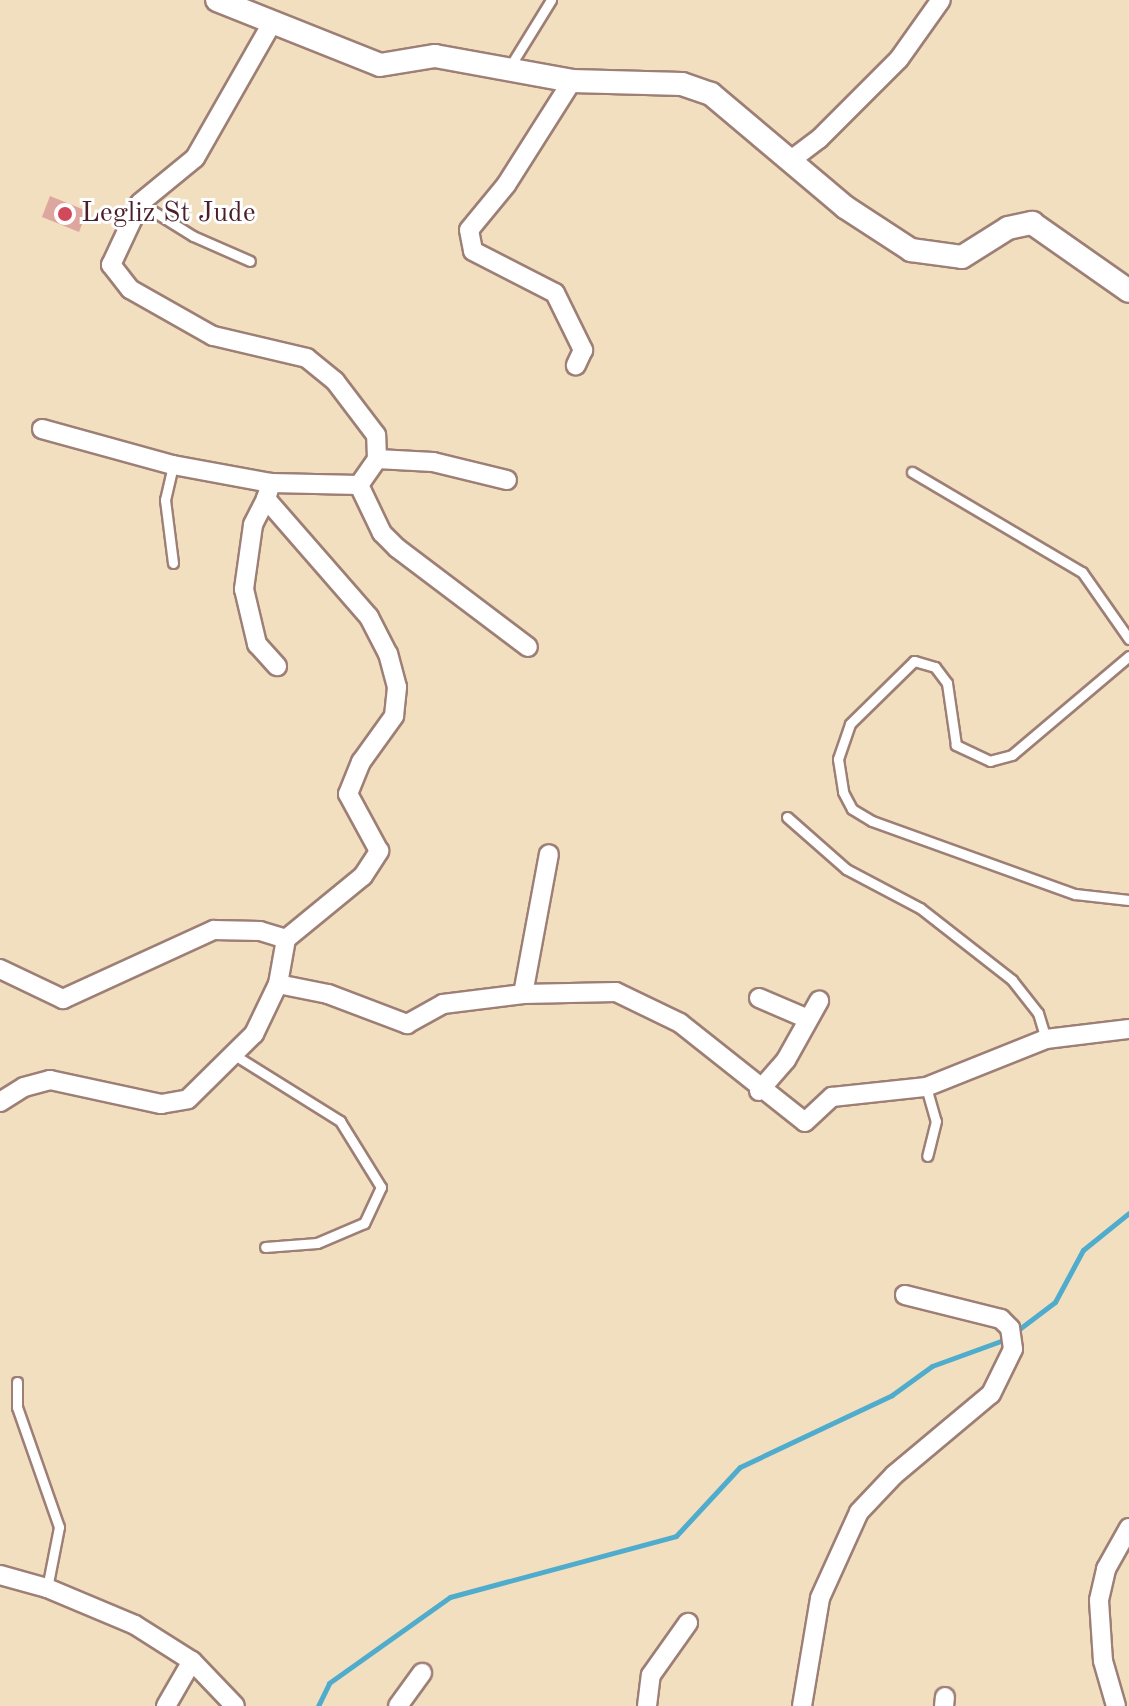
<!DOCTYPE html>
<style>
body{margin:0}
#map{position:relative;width:1129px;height:1706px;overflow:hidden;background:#f2dfc0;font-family:"Old Standard TT",serif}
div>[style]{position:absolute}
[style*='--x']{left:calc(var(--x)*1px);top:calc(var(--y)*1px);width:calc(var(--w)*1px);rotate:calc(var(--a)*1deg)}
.stream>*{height:5px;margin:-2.5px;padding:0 2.5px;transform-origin:2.5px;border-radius:2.5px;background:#4faccd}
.building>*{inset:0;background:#dda69e}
.roads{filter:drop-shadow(2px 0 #9e7f76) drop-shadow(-2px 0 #9e7f76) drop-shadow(0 2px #9e7f76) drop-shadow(0 -2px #9e7f76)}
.service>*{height:9px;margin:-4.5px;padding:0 4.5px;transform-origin:4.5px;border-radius:4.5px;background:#fff}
.minor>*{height:18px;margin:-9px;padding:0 9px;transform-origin:9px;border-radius:9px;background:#fff}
.tertiary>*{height:22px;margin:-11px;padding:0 11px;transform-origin:11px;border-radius:11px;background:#fff}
.dots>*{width:22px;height:22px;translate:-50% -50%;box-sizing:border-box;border:4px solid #fff;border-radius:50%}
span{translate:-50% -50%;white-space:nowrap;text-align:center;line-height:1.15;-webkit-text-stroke:6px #fff;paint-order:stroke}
.poi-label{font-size:28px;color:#4a1f2b}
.left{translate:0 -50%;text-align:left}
</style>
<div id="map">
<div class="stream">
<i style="--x:1014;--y:1333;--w:51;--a:-37.1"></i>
<i style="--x:1055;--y:1302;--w:59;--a:-61.7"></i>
<i style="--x:1083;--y:1250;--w:59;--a:-38.8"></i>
<i style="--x:318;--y:1706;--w:25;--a:-64"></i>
<i style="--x:329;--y:1683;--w:148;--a:-35.4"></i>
<i style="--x:450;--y:1597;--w:234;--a:-15.1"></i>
<i style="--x:676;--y:1536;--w:94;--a:-47.2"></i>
<i style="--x:740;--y:1467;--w:168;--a:-25.3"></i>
<i style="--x:892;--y:1395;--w:49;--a:-35.9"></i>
<i style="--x:932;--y:1366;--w:79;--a:-20"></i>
</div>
<div class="building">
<i style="clip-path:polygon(50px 196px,87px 211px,79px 232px,42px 217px)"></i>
</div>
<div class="roads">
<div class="service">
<i style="--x:509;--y:68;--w:80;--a:-58.3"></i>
<i style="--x:140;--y:203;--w:62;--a:31.9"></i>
<i style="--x:193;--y:236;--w:62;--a:23.7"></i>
<i style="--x:912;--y:472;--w:197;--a:30.5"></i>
<i style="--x:1082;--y:572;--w:82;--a:55"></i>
<i style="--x:173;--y:563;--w:64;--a:-97.2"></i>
<i style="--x:165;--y:500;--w:36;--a:-77"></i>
<i style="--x:1129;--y:656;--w:153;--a:139.8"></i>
<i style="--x:1012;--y:755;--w:23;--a:165"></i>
<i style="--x:990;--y:761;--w:38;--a:-155"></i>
<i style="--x:956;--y:745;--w:63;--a:-98.3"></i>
<i style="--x:947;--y:683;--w:20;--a:-127"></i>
<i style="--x:935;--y:667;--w:22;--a:-164"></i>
<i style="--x:914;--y:661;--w:90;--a:135.5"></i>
<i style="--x:850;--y:724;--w:37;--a:109"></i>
<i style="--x:838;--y:759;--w:33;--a:81"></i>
<i style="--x:843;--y:792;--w:19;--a:62"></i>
<i style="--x:852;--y:809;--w:23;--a:31"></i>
<i style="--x:872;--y:821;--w:216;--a:19.8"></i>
<i style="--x:1075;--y:894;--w:54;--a:6.3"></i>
<i style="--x:787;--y:817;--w:79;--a:41.4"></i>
<i style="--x:846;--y:869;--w:84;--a:27.8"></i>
<i style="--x:920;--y:908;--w:117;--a:38"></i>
<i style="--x:1012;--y:980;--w:42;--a:51.8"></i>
<i style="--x:1038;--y:1013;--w:27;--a:73"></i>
<i style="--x:236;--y:1056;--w:123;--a:32"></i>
<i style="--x:340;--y:1121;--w:78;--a:58.2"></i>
<i style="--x:381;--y:1187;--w:40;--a:115"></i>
<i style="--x:364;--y:1223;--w:51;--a:156.9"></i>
<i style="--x:317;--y:1243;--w:52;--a:175.6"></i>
<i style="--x:926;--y:1087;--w:35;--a:74"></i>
<i style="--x:936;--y:1121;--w:36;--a:104"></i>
<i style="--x:17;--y:1382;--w:25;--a:90"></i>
<i style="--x:17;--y:1407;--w:127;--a:70.7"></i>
<i style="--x:59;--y:1527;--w:62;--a:101.1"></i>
</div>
<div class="minor">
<i style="--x:572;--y:81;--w:123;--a:122.4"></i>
<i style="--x:506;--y:185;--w:58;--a:129.4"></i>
<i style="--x:469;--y:230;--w:21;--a:79"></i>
<i style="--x:473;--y:251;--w:92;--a:27.1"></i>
<i style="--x:555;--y:293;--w:64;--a:63.8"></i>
<i style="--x:583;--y:350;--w:17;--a:115"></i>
<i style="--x:791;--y:160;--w:35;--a:-37"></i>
<i style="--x:819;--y:139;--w:113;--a:-45"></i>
<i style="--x:899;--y:59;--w:72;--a:-54.6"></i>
<i style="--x:42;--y:429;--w:136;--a:15.4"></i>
<i style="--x:173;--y:465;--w:100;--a:10.4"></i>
<i style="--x:377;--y:459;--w:56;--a:3.1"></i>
<i style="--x:433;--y:462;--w:76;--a:13.7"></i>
<i style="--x:359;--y:485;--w:53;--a:64.4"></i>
<i style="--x:382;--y:533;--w:21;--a:45"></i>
<i style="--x:397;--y:548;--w:164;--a:37.1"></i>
<i style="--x:266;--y:499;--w:29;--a:117"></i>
<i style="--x:253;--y:525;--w:65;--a:98"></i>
<i style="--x:244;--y:589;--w:57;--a:76.7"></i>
<i style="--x:257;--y:644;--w:30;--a:48"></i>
<i style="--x:0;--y:969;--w:70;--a:25.5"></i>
<i style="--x:63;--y:999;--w:166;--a:-24.6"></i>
<i style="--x:214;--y:930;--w:46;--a:1.2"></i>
<i style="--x:260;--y:931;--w:27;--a:17"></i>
<i style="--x:286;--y:939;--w:99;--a:-39.3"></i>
<i style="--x:363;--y:876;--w:30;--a:-57"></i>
<i style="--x:379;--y:851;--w:65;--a:-118.5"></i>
<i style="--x:348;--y:794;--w:35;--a:-68"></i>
<i style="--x:361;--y:762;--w:57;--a:-54.3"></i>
<i style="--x:394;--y:716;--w:29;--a:-84"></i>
<i style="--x:397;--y:687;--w:34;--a:-105"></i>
<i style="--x:388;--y:654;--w:42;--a:-117.2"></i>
<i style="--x:369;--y:617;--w:157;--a:-131.1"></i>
<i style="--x:266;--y:499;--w:17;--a:-73"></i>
<i style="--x:271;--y:483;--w:88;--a:1.3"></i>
<i style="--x:359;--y:485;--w:32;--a:-55"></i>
<i style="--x:377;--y:459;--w:24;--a:-92"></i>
<i style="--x:376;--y:435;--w:68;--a:-127.2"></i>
<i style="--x:335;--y:381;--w:36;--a:-141"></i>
<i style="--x:307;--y:358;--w:97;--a:-166.8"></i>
<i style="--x:213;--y:336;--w:95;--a:-150.5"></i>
<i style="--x:130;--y:289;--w:31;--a:-128"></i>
<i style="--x:111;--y:265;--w:68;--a:-64.9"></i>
<i style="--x:140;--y:203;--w:71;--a:-39.3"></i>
<i style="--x:195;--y:158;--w:155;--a:-60.3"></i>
<i style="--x:278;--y:984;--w:51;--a:11.3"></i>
<i style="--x:328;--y:994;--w:85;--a:20.8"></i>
<i style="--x:407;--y:1024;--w:41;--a:-29.1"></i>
<i style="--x:443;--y:1004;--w:81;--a:-7.1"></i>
<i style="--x:523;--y:994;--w:142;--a:-79.5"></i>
<i style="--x:523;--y:994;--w:93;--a:-1.2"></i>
<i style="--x:616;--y:992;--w:71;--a:25.8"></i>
<i style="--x:680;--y:1023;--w:159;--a:38.4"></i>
<i style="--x:805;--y:1122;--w:37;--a:-43"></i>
<i style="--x:832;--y:1097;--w:95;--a:-6.1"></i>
<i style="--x:926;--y:1087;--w:129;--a:-21.8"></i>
<i style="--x:1046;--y:1039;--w:84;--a:-6.9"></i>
<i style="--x:759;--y:998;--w:53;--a:23.2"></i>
<i style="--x:759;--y:1091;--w:41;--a:-48.9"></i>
<i style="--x:786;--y:1060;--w:68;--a:-60.8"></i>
<i style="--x:0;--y:1102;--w:28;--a:-32"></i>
<i style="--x:24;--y:1087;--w:27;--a:-15"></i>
<i style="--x:50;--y:1080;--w:114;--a:12.2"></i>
<i style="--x:161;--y:1104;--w:27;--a:-10"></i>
<i style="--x:188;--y:1099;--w:93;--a:-44.6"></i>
<i style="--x:254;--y:1034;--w:55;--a:-64.4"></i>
<i style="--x:278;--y:984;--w:46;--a:-79.9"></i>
<i style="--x:0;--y:1575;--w:49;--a:15.5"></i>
<i style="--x:47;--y:1588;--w:95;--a:22.8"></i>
<i style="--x:135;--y:1625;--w:67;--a:32.3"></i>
<i style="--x:192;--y:1661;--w:62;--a:46.3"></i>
<i style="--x:166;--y:1706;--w:52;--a:-60"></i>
<i style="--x:398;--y:1706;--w:41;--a:-54"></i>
<i style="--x:647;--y:1706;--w:31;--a:-83"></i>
<i style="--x:651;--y:1675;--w:64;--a:-54.6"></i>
<i style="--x:802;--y:1706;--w:109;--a:-80.5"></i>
<i style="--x:820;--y:1598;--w:94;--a:-65.6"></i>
<i style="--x:859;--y:1512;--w:51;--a:-46.6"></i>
<i style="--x:894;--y:1475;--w:126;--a:-39.9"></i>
<i style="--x:991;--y:1394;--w:50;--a:-63.9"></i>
<i style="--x:1013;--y:1349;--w:21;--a:-98"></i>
<i style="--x:1010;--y:1328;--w:13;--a:-135"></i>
<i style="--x:1001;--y:1319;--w:99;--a:-166"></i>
<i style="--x:944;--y:1706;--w:9;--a:-84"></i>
<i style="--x:1116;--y:1706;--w:47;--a:-106.1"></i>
<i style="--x:1103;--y:1661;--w:61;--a:-93.8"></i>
<i style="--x:1099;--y:1600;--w:32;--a:-77"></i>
<i style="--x:1106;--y:1569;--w:47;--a:-60.7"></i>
</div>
<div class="tertiary">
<i style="--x:217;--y:0;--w:175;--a:21.7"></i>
<i style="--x:380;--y:65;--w:56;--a:-9.3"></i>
<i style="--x:435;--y:56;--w:139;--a:10.3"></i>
<i style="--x:572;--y:81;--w:110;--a:1.6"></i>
<i style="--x:682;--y:84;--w:31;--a:19"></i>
<i style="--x:711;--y:94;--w:175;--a:40.1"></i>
<i style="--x:845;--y:207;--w:79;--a:33.1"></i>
<i style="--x:911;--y:250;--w:51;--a:7.8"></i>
<i style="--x:962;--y:257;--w:54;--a:-32.2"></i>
<i style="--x:1008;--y:228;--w:25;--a:-12"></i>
<i style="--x:1032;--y:223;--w:118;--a:35"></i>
</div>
</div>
<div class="dots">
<i style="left:65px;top:214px;background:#d1495b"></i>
</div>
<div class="poi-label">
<span class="left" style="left:81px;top:214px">Legliz St Jude</span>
</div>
</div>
